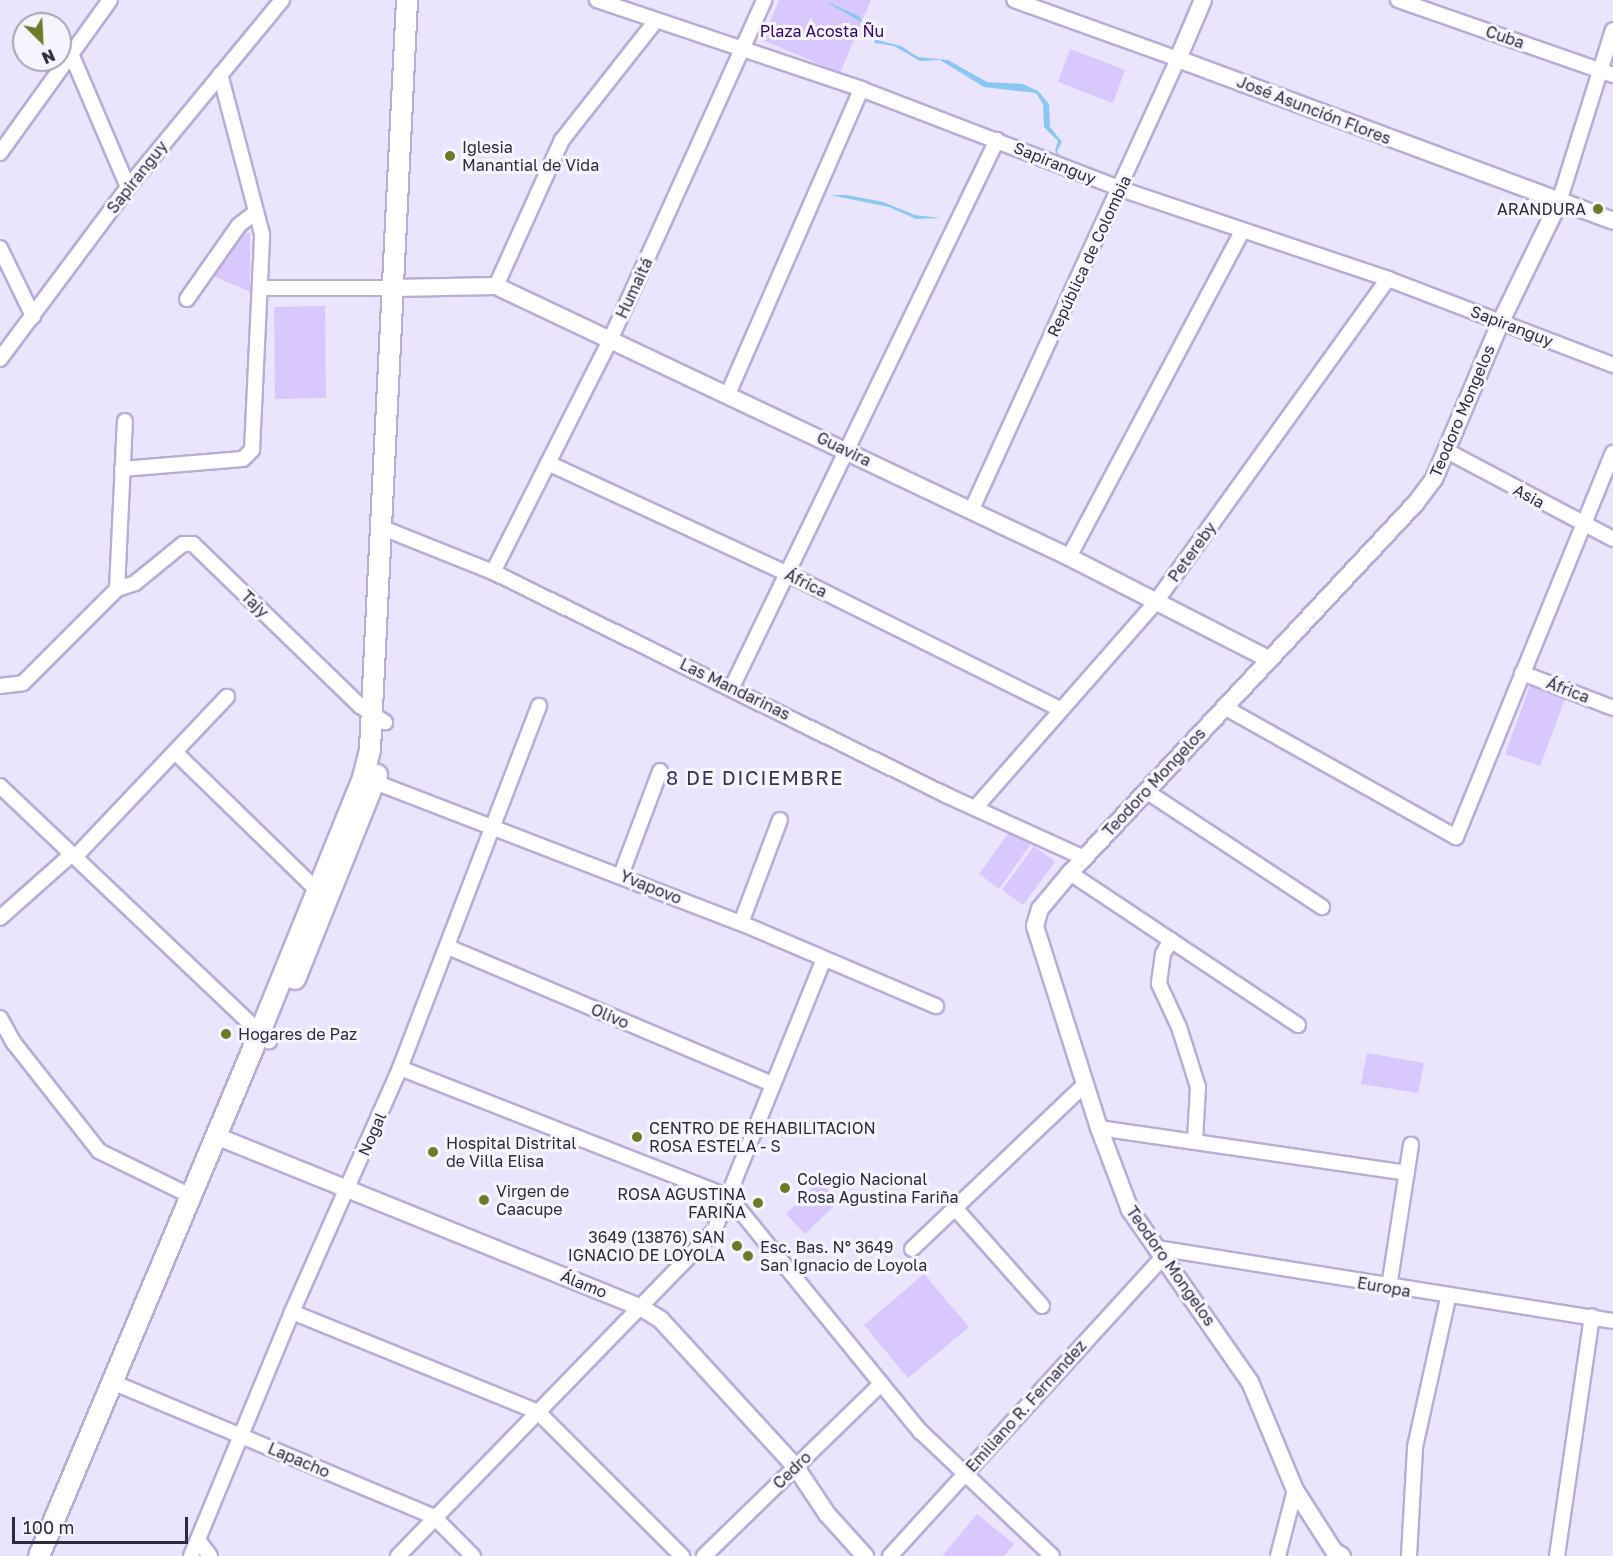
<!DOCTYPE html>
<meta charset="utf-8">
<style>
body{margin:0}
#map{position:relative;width:1613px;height:1556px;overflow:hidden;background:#ebe4fd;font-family:"Golos Text",sans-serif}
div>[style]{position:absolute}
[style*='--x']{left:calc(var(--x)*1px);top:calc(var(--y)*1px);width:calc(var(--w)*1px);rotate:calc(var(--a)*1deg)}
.green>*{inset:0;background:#d8c8fd}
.water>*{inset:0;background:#8ac8f2}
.roads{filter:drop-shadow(2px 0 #b9add5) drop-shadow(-2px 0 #b9add5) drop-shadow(0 2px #b9add5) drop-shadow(0 -2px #b9add5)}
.minor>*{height:14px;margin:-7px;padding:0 7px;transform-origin:7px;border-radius:7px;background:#fff}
.tertiary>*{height:16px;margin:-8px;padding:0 8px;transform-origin:8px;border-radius:8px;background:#fff}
.secondary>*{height:20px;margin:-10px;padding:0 10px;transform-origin:10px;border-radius:10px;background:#fff}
.dots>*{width:16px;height:16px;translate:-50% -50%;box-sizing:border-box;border:3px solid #f6f4fd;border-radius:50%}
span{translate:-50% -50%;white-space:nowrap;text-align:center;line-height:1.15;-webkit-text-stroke:6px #f6f4fd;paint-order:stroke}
.park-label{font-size:16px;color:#350762}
.street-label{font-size:16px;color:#302b3c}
.poi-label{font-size:16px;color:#302b3c}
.left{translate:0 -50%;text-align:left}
.right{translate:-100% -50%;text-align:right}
.quarter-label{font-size:20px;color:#3b3052;letter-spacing:1.5px}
.north{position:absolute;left:12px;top:12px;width:60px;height:60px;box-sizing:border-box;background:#f6f4fd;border:2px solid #a7a4b0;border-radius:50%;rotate:156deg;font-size:16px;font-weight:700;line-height:24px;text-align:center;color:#302b3c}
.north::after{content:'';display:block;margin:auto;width:21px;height:27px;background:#6c7b28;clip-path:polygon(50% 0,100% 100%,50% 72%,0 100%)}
.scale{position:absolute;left:12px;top:1517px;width:176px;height:27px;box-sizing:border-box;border:3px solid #302b3c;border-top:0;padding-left:8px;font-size:18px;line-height:21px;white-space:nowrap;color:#302b3c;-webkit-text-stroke:4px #f6f4fd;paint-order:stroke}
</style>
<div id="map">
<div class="green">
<i style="clip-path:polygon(779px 0,871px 0,840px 73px,763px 40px)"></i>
<i style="clip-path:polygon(1070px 49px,1125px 70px,1113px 103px,1058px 82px)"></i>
<i style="clip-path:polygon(245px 233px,250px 233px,250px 292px,213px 276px)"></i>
<i style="clip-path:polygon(325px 306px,326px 398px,275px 399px,274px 307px)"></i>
<i style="clip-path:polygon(1530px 686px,1565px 699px,1540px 766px,1505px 754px)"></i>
<i style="clip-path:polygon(1010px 831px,1030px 845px,999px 889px,979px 874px)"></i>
<i style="clip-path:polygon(1034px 846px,1055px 862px,1023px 905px,1002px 890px)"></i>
<i style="clip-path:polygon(1367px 1053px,1424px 1063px,1418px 1093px,1361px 1084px)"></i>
<i style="clip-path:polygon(819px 1181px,839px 1201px,805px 1234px,786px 1214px)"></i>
<i style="clip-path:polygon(924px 1274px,969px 1327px,908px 1378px,864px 1325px)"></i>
<i style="clip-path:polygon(977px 1514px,1014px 1544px,1004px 1556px,942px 1556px)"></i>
</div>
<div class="water">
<i style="clip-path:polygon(823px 0,859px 16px,873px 39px,901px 46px,918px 57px,948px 60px,987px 82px,1023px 84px,1038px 91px,1049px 104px,1050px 127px,1062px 142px,1057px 151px,1060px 156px,1115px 176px,1059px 159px,1055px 150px,1058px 141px,1044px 127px,1043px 104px,1036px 93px,984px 87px,940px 60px,920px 61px,894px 46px,875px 43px,861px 22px)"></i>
<i style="clip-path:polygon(830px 195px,847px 195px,883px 202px,915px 215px,941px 218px,916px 219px,889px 207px)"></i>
</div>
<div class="roads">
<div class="minor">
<i style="--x:597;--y:0;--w:279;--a:18.6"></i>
<i style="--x:861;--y:89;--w:279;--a:21"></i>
<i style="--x:1121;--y:189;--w:282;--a:18.6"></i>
<i style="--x:1388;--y:279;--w:241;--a:20.9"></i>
<i style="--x:1398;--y:0;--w:228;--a:19.2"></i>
<i style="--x:72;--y:56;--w:142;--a:66.9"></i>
<i style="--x:0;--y:153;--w:188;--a:-54.3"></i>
<i style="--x:1559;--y:202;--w:180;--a:-72.6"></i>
<i style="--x:0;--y:248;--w:76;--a:64.1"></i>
<i style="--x:496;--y:286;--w:160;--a:-65.7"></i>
<i style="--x:562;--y:140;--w:150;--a:-51.8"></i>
<i style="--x:262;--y:288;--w:132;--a:0"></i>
<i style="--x:187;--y:299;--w:90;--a:-54.9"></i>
<i style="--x:239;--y:225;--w:21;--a:-37"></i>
<i style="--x:0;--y:359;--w:214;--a:-53.3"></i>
<i style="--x:128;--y:187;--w:242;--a:-50.5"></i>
<i style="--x:728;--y:394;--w:333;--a:-66.4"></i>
<i style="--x:1447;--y:451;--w:188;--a:27.9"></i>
<i style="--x:548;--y:463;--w:262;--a:24.8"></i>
<i style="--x:786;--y:573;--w:306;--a:26.4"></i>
<i style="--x:122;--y:469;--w:121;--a:-4.7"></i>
<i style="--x:243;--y:459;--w:13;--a:-45"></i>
<i style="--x:252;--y:450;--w:216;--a:-87.3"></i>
<i style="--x:262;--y:234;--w:165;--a:-104.7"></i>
<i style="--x:971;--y:511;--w:497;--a:-65.4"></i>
<i style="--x:1178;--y:59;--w:174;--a:-160.2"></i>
<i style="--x:383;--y:528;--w:118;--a:21.8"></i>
<i style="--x:493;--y:572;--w:507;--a:26.21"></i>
<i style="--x:948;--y:796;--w:149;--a:24.5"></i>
<i style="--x:1069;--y:557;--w:369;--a:-62"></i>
<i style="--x:493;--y:572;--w:262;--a:-63.2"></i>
<i style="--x:611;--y:338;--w:371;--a:-65.6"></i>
<i style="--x:117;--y:589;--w:19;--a:-18"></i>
<i style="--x:135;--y:583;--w:62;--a:-39.1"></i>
<i style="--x:183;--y:544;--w:10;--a:0"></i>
<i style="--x:193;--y:544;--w:233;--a:44.1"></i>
<i style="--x:360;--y:706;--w:30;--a:33"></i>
<i style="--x:1522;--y:673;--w:97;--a:21"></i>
<i style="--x:0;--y:686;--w:23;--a:-7"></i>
<i style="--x:23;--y:683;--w:133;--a:-45"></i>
<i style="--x:117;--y:589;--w:168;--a:-87.3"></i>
<i style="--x:732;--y:687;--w:608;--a:-64.15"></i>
<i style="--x:1224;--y:707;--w:266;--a:29.3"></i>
<i style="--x:1456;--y:837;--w:415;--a:-67.8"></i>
<i style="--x:175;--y:752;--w:205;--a:44.2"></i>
<i style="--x:367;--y:779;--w:401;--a:21.1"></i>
<i style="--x:741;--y:923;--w:212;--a:23.1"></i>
<i style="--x:0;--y:786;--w:371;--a:43.5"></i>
<i style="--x:1146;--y:791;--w:211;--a:33.4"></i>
<i style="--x:975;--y:808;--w:273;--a:-48.7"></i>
<i style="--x:1155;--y:603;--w:399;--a:-54.3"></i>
<i style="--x:75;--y:857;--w:221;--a:-46.5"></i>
<i style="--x:1070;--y:873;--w:274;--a:33.7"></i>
<i style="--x:621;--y:875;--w:111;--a:-69.4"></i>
<i style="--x:0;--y:918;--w:96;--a:-41.6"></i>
<i style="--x:741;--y:923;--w:110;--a:-69.3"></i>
<i style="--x:1171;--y:940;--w:16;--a:120"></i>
<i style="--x:1163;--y:954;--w:30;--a:98"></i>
<i style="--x:1159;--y:984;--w:47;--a:65.1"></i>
<i style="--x:1179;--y:1027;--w:63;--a:72.4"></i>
<i style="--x:1198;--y:1087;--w:53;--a:93.2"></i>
<i style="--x:448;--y:947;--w:352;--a:22.9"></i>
<i style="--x:0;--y:1018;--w:29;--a:61"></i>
<i style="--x:14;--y:1043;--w:137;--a:51.8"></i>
<i style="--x:99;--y:1151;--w:102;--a:26.1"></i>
<i style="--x:400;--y:1068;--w:353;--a:21.4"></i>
<i style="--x:729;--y:1197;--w:303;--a:50.8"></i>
<i style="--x:921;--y:1432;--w:180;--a:43.4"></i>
<i style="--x:1099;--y:1128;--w:311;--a:8.3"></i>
<i style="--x:955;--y:1208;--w:131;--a:48.4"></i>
<i style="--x:1157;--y:1248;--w:462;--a:9.1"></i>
<i style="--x:912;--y:1249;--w:239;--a:-43.6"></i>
<i style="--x:1389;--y:1287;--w:144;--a:-81.2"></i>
<i style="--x:292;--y:1312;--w:266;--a:22.1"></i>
<i style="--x:538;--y:1412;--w:204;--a:45"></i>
<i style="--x:112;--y:1382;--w:349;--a:22.7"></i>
<i style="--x:434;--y:1517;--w:55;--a:45"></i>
<i style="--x:198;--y:1540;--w:20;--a:53"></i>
<i style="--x:191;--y:1556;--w:264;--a:-67.5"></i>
<i style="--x:292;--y:1312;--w:267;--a:-66.1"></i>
<i style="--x:400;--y:1068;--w:388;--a:-69"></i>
<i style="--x:398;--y:1556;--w:453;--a:-45.8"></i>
<i style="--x:714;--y:1231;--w:293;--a:-68"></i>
<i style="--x:704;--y:1556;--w:247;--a:-44.2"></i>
<i style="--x:890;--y:1556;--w:405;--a:-47.6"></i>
<i style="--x:1278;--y:1556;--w:68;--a:-75.6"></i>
<i style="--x:1409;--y:1556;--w:109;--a:-86.8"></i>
<i style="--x:1415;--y:1447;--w:153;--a:-77.5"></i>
<i style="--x:1557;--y:1556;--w:242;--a:-81.7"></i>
</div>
<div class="tertiary">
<i style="--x:1203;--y:0;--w:64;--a:113"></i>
<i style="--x:1178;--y:59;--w:464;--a:20.4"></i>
<i style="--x:394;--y:288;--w:102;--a:-1.1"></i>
<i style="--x:496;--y:286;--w:634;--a:25.31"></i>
<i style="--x:1069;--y:557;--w:224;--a:27.1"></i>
<i style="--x:216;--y:1136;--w:459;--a:22"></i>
<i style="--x:642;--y:1308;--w:22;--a:32"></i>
<i style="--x:661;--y:1320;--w:198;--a:47.5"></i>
<i style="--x:795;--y:1466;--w:58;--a:56.3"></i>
<i style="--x:827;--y:1514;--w:57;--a:47.9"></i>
<i style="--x:1342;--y:1556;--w:9;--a:-148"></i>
<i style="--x:1334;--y:1551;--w:72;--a:-122.6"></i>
<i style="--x:1295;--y:1490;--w:117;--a:-112.6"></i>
<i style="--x:1250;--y:1382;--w:210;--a:-124.9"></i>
<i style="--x:1130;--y:1210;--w:88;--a:-110.7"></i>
<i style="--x:1099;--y:1128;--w:212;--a:-107.6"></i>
<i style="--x:1035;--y:926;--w:18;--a:-74"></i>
<i style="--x:1040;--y:909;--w:47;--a:-50.2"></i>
<i style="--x:1070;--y:873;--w:505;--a:-46.93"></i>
<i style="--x:1415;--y:504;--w:31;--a:-53"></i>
<i style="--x:1434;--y:479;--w:172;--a:-67"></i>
<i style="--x:1501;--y:321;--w:132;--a:-64"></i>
</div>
<div class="secondary">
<i style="--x:295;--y:979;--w:220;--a:-68.1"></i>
<i style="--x:39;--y:1556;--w:569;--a:-67.13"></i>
<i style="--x:260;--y:1032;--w:274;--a:-67.9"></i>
<i style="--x:363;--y:778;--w:30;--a:-76"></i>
<i style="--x:370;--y:749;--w:750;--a:-87.17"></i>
</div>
</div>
<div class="dots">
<i style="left:450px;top:156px;background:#6c7b28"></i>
<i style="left:1598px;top:209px;background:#6c7b28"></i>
<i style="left:226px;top:1034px;background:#6c7b28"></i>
<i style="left:637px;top:1137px;background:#6c7b28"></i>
<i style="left:433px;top:1152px;background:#6c7b28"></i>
<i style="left:785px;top:1188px;background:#6c7b28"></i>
<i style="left:484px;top:1200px;background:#6c7b28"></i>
<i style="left:758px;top:1203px;background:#6c7b28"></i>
<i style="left:737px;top:1246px;background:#6c7b28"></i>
<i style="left:748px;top:1256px;background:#6c7b28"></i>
</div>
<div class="park-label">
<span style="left:822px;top:31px">Plaza Acosta Ñu</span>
</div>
<div class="street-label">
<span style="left:1505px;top:37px;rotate:19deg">Cuba</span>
<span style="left:1314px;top:110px;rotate:21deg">José Asunción Flores</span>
<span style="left:1055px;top:163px;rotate:22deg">Sapiranguy</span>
<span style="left:137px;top:177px;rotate:-52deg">Sapiranguy</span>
<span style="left:1089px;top:256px;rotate:-65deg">República de Colombia</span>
<span style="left:634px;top:288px;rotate:-65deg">Humaitá</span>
<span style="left:1512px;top:326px;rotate:21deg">Sapiranguy</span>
<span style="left:1462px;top:411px;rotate:-67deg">Teodoro Mongelos</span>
<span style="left:844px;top:449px;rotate:26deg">Guavira</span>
<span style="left:1529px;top:496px;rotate:29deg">Asia</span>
<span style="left:1192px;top:552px;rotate:-54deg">Petereby</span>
<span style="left:806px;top:583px;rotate:26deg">África</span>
<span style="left:255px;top:604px;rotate:44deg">Tajy</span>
<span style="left:735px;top:689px;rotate:26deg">Las Mandarinas</span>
<span style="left:1568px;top:690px;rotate:21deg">África</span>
<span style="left:1154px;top:782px;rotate:-47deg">Teodoro Mongelos</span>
<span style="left:651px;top:887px;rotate:22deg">Yvapovo</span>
<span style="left:610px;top:1016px;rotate:23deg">Olivo</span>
<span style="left:372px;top:1134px;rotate:-66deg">Nogal</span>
<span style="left:1171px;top:1266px;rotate:55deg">Teodoro Mongelos</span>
<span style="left:584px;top:1284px;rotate:22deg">Álamo</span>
<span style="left:1384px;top:1287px;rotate:10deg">Europa</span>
<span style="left:1026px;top:1406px;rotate:-48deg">Emiliano R. Fernandez</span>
<span style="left:299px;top:1460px;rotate:23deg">Lapacho</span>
<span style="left:792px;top:1470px;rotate:-44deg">Cedro</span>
</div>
<div class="poi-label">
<span class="left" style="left:462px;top:156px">Iglesia<br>Manantial de Vida</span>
<span class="right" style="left:1586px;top:209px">ARANDURA</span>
<span class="left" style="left:238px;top:1034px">Hogares de Paz</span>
<span class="left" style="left:649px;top:1137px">CENTRO DE REHABILITACION<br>ROSA ESTELA - S</span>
<span class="left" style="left:446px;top:1152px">Hospital Distrital<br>de Villa Elisa</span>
<span class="left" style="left:797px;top:1188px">Colegio Nacional<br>Rosa Agustina Fariña</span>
<span class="left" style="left:496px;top:1200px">Virgen de<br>Caacupe</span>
<span class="right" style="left:746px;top:1203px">ROSA AGUSTINA<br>FARIÑA</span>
<span class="right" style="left:725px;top:1246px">3649 (13876) SAN<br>IGNACIO DE LOYOLA</span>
<span class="left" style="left:760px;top:1256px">Esc. Bas. N° 3649<br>San Ignacio de Loyola</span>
</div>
<div class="quarter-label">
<span style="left:755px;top:777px">8 DE DICIEMBRE</span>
</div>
<div class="north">N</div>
<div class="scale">100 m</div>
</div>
